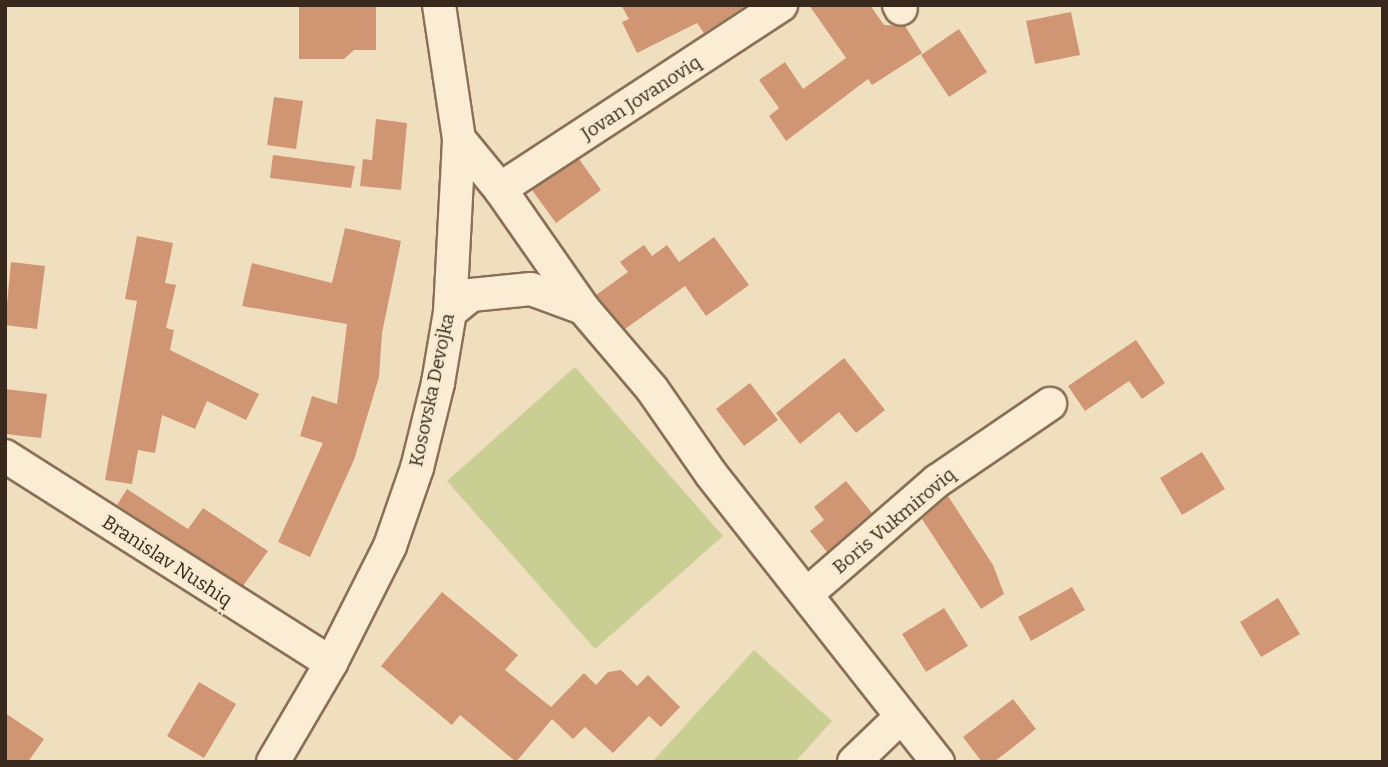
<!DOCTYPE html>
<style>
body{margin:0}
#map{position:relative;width:1388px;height:767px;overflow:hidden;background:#f0dfbf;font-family:Bitter,serif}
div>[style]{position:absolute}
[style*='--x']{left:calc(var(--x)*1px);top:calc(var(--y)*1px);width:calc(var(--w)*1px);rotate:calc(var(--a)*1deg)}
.green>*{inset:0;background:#c9ce93}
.building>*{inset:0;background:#d09673}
.roads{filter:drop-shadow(2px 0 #897057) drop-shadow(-2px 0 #897057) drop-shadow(0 2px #897057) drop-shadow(0 -2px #897057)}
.minor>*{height:32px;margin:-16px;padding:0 16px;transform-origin:16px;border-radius:16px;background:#faedd3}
span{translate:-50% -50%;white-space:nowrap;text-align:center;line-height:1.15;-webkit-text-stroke:5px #f7eacf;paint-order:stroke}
.street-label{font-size:19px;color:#38291c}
.frame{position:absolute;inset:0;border:7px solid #38291c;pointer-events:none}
</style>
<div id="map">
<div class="green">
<i style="clip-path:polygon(575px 367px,723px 536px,595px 649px,447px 481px)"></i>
<i style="clip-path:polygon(754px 650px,832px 721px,795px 762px,652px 762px)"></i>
</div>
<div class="building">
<i style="clip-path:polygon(299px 5px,376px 5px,376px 50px,354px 50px,344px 59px,299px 59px)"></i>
<i style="clip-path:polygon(621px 5px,747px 5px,704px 33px,697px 23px,637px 53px,622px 22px,629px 19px)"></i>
<i style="clip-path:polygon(809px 5px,870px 5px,884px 25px,905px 26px,922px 53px,872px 85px,868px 79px,786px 141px,769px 116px,779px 108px,759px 80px,785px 62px,803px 89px,846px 58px)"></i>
<i style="clip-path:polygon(1071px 12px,1080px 55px,1035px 64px,1026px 21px)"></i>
<i style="clip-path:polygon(959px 29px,987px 72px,949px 97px,921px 55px)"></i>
<i style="clip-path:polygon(274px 97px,303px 101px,296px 149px,267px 145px)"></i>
<i style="clip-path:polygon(376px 119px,407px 123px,401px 190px,360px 186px,363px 159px,372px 160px)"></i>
<i style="clip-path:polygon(273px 155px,355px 166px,351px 188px,270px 178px)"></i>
<i style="clip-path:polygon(579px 159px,601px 190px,556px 223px,532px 190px)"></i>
<i style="clip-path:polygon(345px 228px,401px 241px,382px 333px,379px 377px,354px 460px,310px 557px,278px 542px,323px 443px,300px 436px,312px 396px,337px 404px,347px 324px,242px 306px,252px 263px,332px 283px)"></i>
<i style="clip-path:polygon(137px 236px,173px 243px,165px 283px,176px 285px,166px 328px,174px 330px,170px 350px,259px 394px,246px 420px,207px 401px,195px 429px,162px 415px,155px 453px,138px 450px,132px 484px,105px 480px,137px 301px,125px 299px)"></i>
<i style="clip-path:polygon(714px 237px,749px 285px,706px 316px,685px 286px,625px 329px,596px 295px,628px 272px,620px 262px,644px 245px,652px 256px,667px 245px,679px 262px)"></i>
<i style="clip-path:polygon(11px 262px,45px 266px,37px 329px,5px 325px)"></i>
<i style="clip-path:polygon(1136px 340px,1165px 383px,1142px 399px,1129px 381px,1085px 411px,1068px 386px)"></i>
<i style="clip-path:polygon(844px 358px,885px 410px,856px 433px,839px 412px,800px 444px,776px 413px)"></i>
<i style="clip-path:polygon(750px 383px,778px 420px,744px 446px,716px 409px)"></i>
<i style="clip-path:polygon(5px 389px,47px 394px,41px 438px,5px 434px)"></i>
<i style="clip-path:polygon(1202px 452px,1225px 489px,1182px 515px,1160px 478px)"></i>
<i style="clip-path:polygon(846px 481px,872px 513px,827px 552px,810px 531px,824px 520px,814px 507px)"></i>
<i style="clip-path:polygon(127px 489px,188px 529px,203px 508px,268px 551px,243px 586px,117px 505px)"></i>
<i style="clip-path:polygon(948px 496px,993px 565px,1004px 594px,981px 609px,922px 519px)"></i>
<i style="clip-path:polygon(1072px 587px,1085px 610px,1031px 641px,1018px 617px)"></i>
<i style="clip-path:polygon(442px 592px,518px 655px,505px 670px,551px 707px,584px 673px,596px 685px,608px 672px,621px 670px,637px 686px,648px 675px,680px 707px,661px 727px,649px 716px,613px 753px,585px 727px,573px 739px,552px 719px,516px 762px,460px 715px,452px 725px,381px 666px)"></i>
<i style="clip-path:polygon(1278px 598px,1300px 634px,1261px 657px,1240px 622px)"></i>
<i style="clip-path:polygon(944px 608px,968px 646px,926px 672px,902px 634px)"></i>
<i style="clip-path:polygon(199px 682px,236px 704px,204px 758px,167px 736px)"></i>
<i style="clip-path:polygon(1013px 699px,1036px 729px,994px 762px,982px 762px,963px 737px)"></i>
<i style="clip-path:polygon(5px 713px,44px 739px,28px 762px,5px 762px)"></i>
</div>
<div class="roads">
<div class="minor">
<i style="--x:899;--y:5;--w:4;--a:63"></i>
<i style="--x:459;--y:139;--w:65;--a:50.6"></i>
<i style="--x:500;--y:189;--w:145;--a:55.1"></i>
<i style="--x:583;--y:308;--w:106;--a:49.6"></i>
<i style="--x:652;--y:389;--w:103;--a:55.2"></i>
<i style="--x:711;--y:474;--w:367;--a:51.8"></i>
<i style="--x:500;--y:189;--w:336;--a:-33.2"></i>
<i style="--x:450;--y:312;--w:27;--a:-39"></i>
<i style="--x:471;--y:295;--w:60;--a:-5.7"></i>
<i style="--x:531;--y:289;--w:55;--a:20.1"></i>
<i style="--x:5;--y:456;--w:386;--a:32.4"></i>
<i style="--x:808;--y:593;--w:171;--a:-41"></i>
<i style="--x:937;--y:481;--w:137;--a:-34.3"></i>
<i style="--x:273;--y:762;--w:115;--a:-59.6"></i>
<i style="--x:331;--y:663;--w:131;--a:-63.2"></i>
<i style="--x:390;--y:546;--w:83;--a:-70.9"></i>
<i style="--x:417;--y:468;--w:88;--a:-76.1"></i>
<i style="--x:438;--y:383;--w:72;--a:-80.4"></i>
<i style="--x:450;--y:312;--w:173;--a:-87"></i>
<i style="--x:459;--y:139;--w:135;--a:-98.5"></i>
<i style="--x:854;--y:762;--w:65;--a:-43.8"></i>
</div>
</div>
<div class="street-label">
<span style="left:641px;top:98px;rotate:-33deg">Jovan Jovanoviq</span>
<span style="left:432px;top:390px;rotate:-78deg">Kosovska Devojka</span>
<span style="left:894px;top:521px;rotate:-40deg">Boris Vukmiroviq</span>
<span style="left:167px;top:561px;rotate:33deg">Branislav Nushiq</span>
</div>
<div class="frame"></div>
</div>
